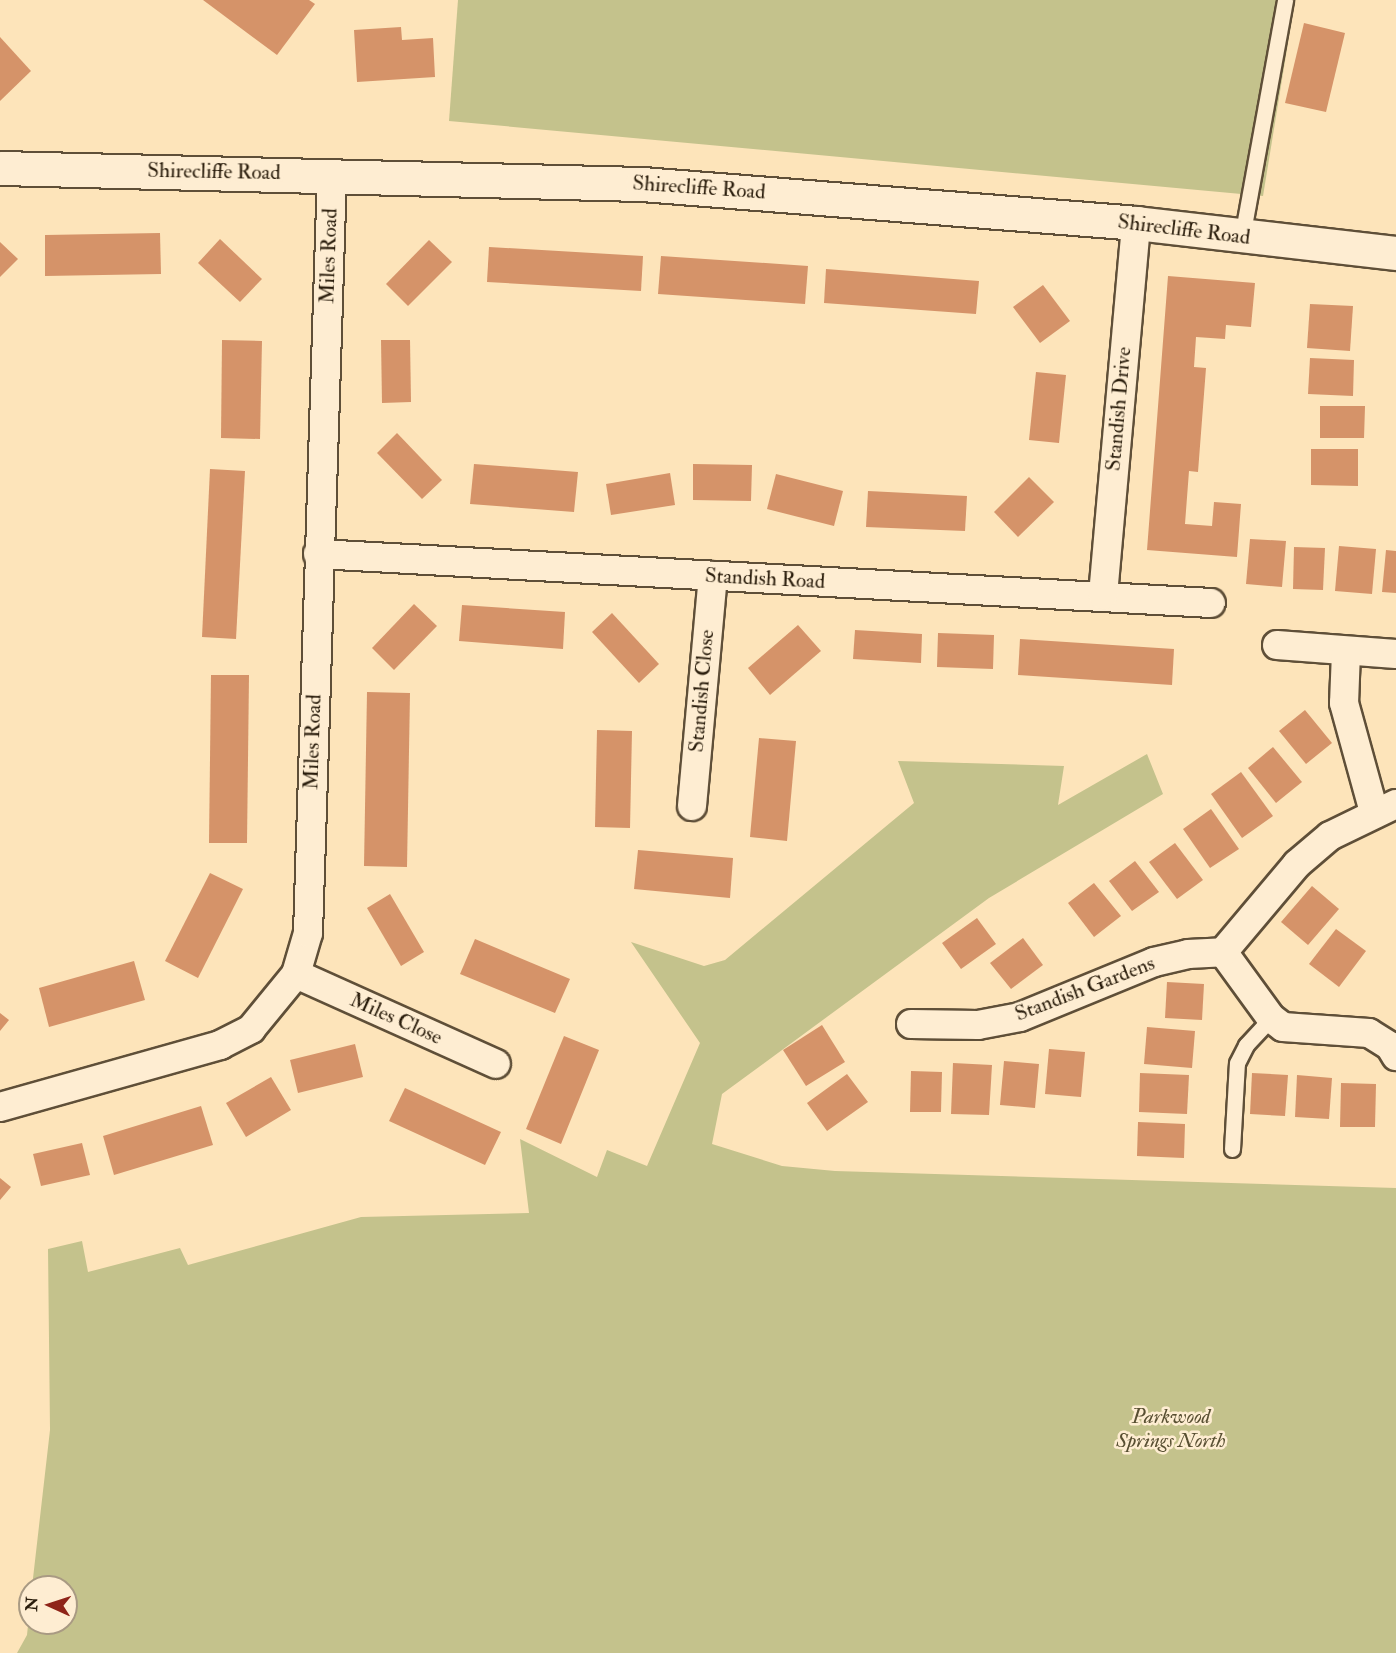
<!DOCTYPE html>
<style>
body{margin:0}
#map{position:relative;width:1396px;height:1653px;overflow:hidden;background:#fde4ba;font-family:"IM FELL Double Pica",serif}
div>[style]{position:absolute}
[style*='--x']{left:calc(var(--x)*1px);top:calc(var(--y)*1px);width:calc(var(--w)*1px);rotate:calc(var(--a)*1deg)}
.green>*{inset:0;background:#c4c28c}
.building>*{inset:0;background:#d59369}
.roads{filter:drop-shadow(2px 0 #5f4f38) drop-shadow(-2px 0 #5f4f38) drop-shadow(0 2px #5f4f38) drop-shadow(0 -2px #5f4f38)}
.service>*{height:15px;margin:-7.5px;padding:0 7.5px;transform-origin:7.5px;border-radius:7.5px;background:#feedd2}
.minor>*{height:28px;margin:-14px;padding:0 14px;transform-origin:14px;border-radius:14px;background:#feedd2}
.tertiary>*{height:33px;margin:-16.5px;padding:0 16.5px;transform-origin:16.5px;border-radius:16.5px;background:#feedd2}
span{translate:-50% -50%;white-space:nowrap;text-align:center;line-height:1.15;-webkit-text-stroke:5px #feedd2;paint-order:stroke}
.street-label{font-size:21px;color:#2a1d0c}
.park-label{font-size:21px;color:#584f32;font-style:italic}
.north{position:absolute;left:18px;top:1575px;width:60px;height:60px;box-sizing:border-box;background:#feedd2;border:2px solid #a99a83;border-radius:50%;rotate:273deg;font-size:16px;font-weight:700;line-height:24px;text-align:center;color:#2a1d0c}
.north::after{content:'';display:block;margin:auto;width:21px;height:27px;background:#8f2418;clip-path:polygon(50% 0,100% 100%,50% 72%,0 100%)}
</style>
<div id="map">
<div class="green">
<i style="clip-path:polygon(458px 0,1295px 0,1263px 196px,449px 121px)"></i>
<i style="clip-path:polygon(1147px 754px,1163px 794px,989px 898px,722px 1094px,712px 1144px,782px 1166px,835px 1171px,1396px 1188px,1396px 1653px,17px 1653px,27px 1635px,30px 1606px,30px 1623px,66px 1623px,66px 1587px,32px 1587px,50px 1430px,48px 1249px,82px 1241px,88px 1272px,180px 1248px,188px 1265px,361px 1217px,529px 1213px,520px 1139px,597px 1177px,607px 1150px,647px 1166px,700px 1043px,631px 942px,704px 966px,725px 960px,914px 803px,898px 761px,1064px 766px,1058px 805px)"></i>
</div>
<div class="building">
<i style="clip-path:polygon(203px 0,309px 0,315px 4px,277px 55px)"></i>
<i style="clip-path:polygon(1304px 23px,1345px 33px,1326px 112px,1285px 103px)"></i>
<i style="clip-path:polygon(401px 27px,402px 40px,433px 38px,435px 77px,357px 82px,354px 30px)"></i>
<i style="clip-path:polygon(0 37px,31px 71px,0 101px)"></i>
<i style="clip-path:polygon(160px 233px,161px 274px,45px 276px,45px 235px)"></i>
<i style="clip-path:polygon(220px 239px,262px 279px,240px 302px,198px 263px)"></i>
<i style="clip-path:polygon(429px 240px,452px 262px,408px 306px,386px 284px)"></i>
<i style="clip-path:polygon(0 242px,18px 259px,0 277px)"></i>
<i style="clip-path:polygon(489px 247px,643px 256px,641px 291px,487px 282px)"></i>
<i style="clip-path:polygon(661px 256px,808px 266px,805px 304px,658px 294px)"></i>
<i style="clip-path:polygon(826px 269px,979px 281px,976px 314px,824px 303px)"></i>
<i style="clip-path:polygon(1168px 276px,1255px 283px,1251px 327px,1226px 325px,1225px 339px,1196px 337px,1194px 367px,1206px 368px,1198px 472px,1189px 471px,1185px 524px,1212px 526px,1214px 502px,1241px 504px,1237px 557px,1147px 550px)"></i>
<i style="clip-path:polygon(1043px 285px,1070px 321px,1040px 343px,1013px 307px)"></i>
<i style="clip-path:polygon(1310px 304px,1353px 306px,1350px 351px,1307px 348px)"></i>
<i style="clip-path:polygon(222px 340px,262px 341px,260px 439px,221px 438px)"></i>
<i style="clip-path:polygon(381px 340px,410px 340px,411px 402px,382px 403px)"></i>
<i style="clip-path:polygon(1310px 358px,1354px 360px,1353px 396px,1308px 394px)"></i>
<i style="clip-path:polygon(1036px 372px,1066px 375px,1059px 443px,1029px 440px)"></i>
<i style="clip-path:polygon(1320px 406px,1365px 406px,1364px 438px,1320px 438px)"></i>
<i style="clip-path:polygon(397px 433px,442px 480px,422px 499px,377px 453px)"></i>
<i style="clip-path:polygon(1311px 449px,1358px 449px,1358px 486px,1311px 485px)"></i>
<i style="clip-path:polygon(474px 464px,578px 472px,574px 512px,470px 504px)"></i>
<i style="clip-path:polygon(693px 464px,752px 465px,751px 501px,693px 500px)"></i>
<i style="clip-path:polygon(210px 469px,245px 471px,236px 639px,202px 637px)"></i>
<i style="clip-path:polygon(670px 473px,675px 505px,611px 515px,606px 484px)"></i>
<i style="clip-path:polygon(776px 474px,843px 491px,834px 526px,767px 509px)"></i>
<i style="clip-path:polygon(1029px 477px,1054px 502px,1018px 537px,994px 512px)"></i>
<i style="clip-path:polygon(868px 491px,967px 496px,965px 531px,866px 527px)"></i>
<i style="clip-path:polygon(1250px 539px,1286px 541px,1282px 587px,1246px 584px)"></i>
<i style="clip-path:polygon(1339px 546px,1376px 549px,1372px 594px,1335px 591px)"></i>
<i style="clip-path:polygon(1294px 547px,1325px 548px,1323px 590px,1293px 589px)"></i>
<i style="clip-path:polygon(1386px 550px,1396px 551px,1396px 593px,1382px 592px)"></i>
<i style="clip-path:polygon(414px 604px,437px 626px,394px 670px,372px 648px)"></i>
<i style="clip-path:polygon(462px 605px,565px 612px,563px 649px,459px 641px)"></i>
<i style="clip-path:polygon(612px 613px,659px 664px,639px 683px,592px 632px)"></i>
<i style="clip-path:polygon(798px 625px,821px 651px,770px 695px,748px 668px)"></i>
<i style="clip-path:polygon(855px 630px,922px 634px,921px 663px,853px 659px)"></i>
<i style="clip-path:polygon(938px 633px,994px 635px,993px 669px,937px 667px)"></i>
<i style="clip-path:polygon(1020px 639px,1174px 649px,1172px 685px,1018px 675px)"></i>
<i style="clip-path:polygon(211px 675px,249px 675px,247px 843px,209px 843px)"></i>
<i style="clip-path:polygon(367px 692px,410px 693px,407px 867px,364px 866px)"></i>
<i style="clip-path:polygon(1305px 710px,1332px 743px,1306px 764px,1279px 731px)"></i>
<i style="clip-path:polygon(597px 730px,632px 731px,630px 828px,595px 827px)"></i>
<i style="clip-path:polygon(759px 738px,796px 741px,787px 841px,750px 837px)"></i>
<i style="clip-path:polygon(1273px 747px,1302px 782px,1276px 803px,1248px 768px)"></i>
<i style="clip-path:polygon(1241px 772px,1273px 816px,1242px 838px,1211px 794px)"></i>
<i style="clip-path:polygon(1211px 809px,1239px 849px,1210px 868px,1183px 829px)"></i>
<i style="clip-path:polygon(1175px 843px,1203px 880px,1177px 899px,1149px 862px)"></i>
<i style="clip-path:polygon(638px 850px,733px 858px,730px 898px,634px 889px)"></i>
<i style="clip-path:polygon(1135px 861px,1159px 892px,1132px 911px,1109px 881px)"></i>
<i style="clip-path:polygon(210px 873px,243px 889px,198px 978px,165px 961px)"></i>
<i style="clip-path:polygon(1094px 883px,1121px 916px,1094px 937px,1068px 903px)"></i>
<i style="clip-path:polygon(1312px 886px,1339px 909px,1308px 945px,1281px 922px)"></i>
<i style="clip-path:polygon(390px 894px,424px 952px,401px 966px,367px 908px)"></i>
<i style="clip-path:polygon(977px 918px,996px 944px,961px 969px,942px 943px)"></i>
<i style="clip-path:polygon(1336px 929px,1366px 951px,1339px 987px,1309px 964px)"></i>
<i style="clip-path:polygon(1023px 938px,1043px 965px,1011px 989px,990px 963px)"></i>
<i style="clip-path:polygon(475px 939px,570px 979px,555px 1013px,460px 974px)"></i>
<i style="clip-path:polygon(134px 961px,145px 1000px,49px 1027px,39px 988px)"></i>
<i style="clip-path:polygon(1167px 982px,1204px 984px,1202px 1020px,1165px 1018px)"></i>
<i style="clip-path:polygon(0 1013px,9px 1020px,0 1031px)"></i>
<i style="clip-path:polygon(822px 1025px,845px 1062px,806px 1086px,783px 1050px)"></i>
<i style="clip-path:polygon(1147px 1027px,1195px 1031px,1192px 1068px,1144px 1064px)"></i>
<i style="clip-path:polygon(564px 1036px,599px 1050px,561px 1144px,526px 1129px)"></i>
<i style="clip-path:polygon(355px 1044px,363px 1077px,298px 1093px,290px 1060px)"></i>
<i style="clip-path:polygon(1049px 1049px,1085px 1052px,1081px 1097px,1045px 1094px)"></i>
<i style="clip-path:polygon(1004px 1061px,1039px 1064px,1035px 1108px,1000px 1105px)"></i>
<i style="clip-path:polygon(953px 1063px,992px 1065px,989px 1115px,951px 1114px)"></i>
<i style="clip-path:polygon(911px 1071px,942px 1072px,941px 1112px,910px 1112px)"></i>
<i style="clip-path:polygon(1140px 1073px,1189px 1075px,1187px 1114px,1139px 1112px)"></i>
<i style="clip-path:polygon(1252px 1073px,1288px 1075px,1285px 1116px,1250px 1114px)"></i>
<i style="clip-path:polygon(847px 1074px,868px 1102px,827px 1131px,807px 1103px)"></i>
<i style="clip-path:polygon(1297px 1075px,1332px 1078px,1329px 1119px,1295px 1117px)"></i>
<i style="clip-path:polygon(271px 1077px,291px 1110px,246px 1137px,226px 1103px)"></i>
<i style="clip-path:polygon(1341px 1083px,1376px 1084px,1375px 1127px,1340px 1127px)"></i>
<i style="clip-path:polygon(405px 1088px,501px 1132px,485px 1165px,389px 1121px)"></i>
<i style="clip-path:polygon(201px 1106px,213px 1145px,114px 1175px,103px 1136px)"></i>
<i style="clip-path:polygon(1138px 1122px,1185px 1124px,1184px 1158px,1137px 1156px)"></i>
<i style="clip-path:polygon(82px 1143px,90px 1175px,41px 1186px,33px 1154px)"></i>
<i style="clip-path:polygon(0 1178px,11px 1187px,0 1200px)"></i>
</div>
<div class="roads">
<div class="service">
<i style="--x:1242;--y:237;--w:241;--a:-79.7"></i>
<i style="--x:1232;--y:1149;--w:86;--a:-86.7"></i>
<i style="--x:1237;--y:1063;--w:20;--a:-63"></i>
<i style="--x:1246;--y:1045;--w:37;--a:-47"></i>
</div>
<div class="minor">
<i style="--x:318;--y:554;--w:894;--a:3.14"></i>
<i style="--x:1103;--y:595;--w:373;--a:-84.9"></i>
<i style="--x:1277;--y:645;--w:119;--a:4.3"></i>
<i style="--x:1346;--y:652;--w:51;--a:92.2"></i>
<i style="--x:1344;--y:703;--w:113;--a:74.6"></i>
<i style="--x:692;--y:806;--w:231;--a:-84.8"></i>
<i style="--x:1223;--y:952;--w:82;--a:54"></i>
<i style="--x:1271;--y:1018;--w:15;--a:37"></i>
<i style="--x:1283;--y:1027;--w:86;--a:4"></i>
<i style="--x:1369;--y:1033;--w:25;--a:32"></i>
<i style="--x:1390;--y:1046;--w:12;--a:59"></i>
<i style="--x:296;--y:974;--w:219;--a:24.2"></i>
<i style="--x:911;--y:1024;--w:67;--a:0.9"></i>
<i style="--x:978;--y:1025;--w:43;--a:-10.8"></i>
<i style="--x:1020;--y:1017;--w:145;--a:-22.3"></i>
<i style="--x:1154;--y:962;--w:35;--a:-13"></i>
<i style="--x:1188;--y:954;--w:35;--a:-3"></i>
<i style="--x:1223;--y:952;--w:115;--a:-49.9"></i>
<i style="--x:1297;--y:864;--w:43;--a:-40.3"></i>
<i style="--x:1330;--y:836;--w:73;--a:-25.9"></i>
<i style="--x:0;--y:1107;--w:229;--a:-15.7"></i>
<i style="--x:220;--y:1045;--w:35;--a:-27"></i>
<i style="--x:251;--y:1029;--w:71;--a:-50.7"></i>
<i style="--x:296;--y:974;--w:43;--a:-73.7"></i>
<i style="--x:308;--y:933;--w:759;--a:-88.19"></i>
</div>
<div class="tertiary">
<i style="--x:0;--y:168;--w:642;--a:1.43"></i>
<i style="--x:642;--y:184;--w:496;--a:4.5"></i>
<i style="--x:1136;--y:223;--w:262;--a:6.6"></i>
</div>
</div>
<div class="street-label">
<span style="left:214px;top:172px;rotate:1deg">Shirecliffe Road</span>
<span style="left:699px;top:188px;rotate:4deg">Shirecliffe Road</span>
<span style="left:1184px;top:230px;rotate:7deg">Shirecliffe Road</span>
<span style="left:329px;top:256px;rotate:-88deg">Miles Road</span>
<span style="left:1119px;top:409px;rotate:-85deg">Standish Drive</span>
<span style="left:765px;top:579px;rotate:3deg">Standish Road</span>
<span style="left:702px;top:691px;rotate:-85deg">Standish Close</span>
<span style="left:313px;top:742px;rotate:-88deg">Miles Road</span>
<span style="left:1085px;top:989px;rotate:-21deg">Standish Gardens</span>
<span style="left:396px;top:1019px;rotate:24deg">Miles Close</span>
</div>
<div class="park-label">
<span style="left:1171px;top:1429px">Parkwood<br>Springs North</span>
</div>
<div class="north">N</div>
</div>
